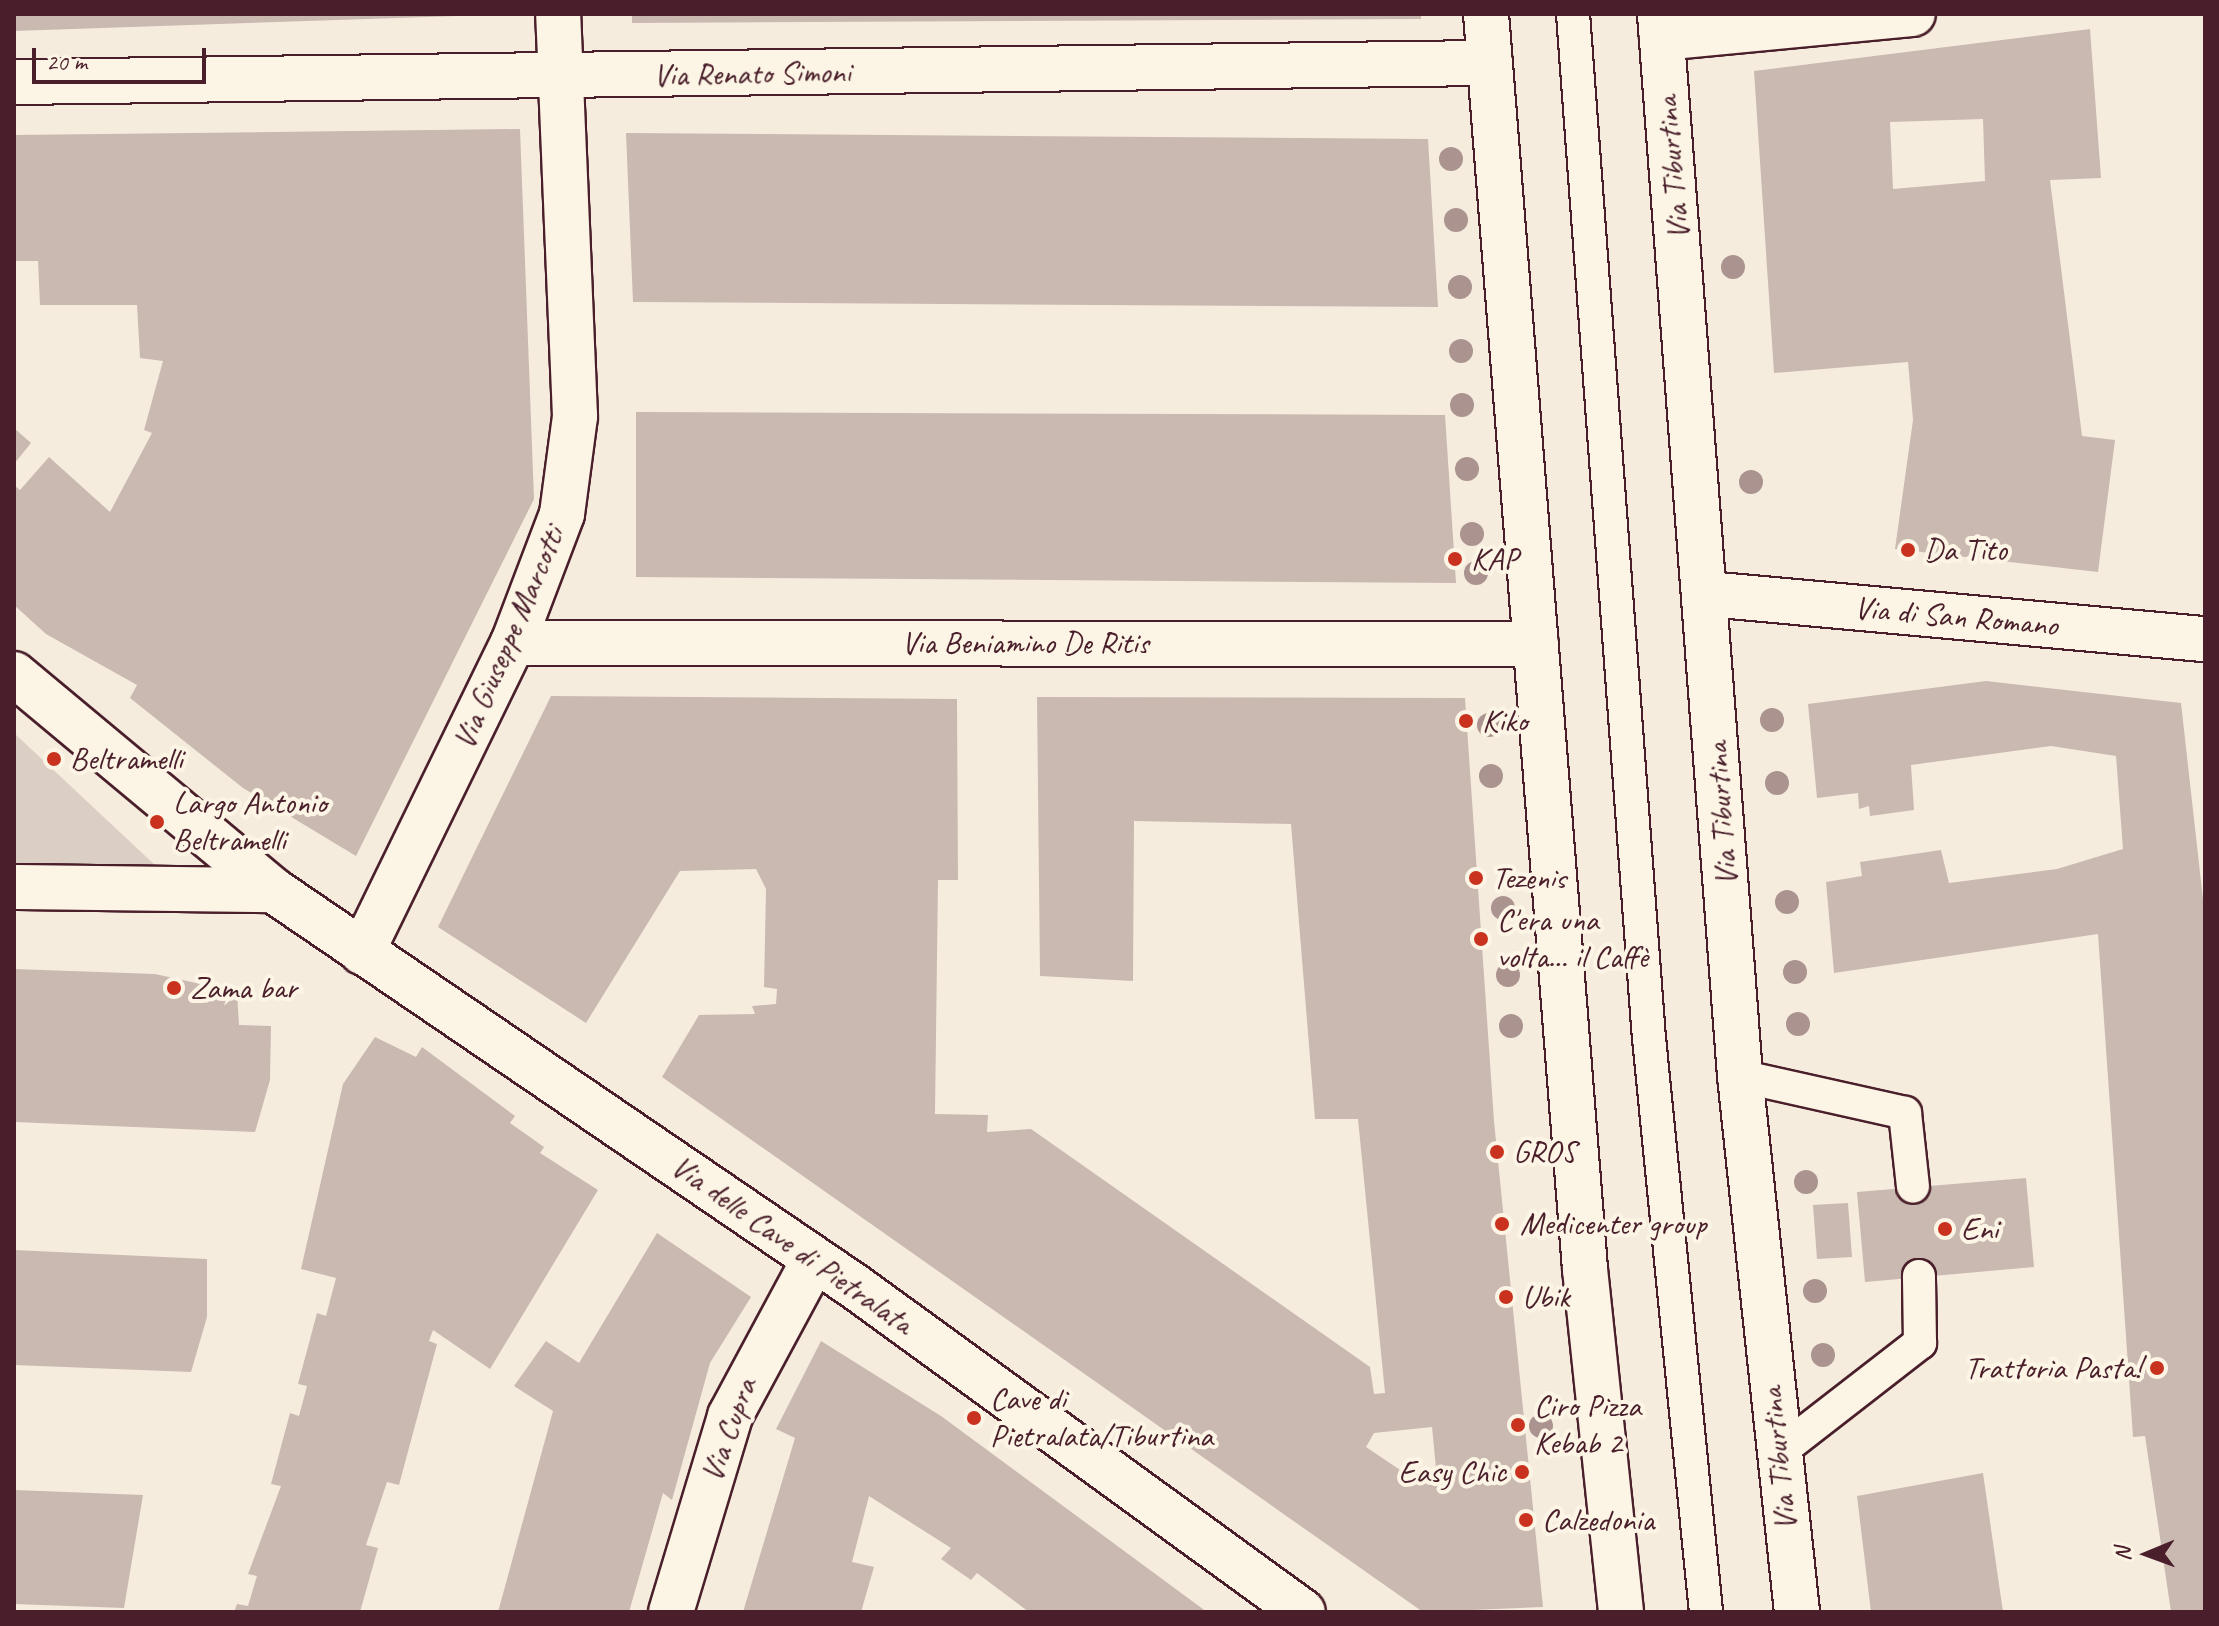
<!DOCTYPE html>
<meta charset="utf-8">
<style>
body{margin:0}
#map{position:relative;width:2219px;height:1626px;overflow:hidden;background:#f5ecde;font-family:Caveat,sans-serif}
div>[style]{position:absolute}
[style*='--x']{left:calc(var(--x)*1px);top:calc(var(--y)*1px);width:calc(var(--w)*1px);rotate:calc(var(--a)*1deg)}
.green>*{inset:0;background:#dbcec4}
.building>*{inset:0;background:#cab9b1}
.roads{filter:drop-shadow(2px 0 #4a1f2b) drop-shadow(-2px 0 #4a1f2b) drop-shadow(0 2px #4a1f2b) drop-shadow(0 -2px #4a1f2b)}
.service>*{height:32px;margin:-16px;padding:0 16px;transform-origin:16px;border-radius:16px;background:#fcf5e5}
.minor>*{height:44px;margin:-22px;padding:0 22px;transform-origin:22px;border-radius:22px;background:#fcf5e5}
.primary>*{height:44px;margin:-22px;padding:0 22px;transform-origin:22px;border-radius:22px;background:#fcf5e5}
.trees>*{width:24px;height:24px;margin:-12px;border-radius:50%;background:#ab9390}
.dots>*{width:22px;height:22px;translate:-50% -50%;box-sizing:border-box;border:4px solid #fcf5e5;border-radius:50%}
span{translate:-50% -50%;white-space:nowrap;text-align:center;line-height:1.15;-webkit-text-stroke:8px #fcf5e5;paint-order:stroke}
.street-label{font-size:32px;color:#4a1f2b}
.poi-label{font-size:32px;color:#4a1f2b}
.left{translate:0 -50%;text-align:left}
.right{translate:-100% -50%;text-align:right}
.frame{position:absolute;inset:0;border:16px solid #4a1f2b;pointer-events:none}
.north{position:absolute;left:2107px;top:1514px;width:80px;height:80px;-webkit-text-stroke:6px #fcf5e5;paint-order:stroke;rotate:269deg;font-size:22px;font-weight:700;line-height:32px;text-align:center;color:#4a1f2b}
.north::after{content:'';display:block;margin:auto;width:28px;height:36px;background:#4a1f2b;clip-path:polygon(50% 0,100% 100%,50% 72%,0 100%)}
.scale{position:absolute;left:32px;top:48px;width:174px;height:36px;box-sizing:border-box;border:4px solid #4a1f2b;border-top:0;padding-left:10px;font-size:24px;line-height:28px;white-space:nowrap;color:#4a1f2b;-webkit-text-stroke:6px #fcf5e5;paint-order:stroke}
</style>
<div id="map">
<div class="green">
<i style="clip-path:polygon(14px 733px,156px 866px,14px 864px)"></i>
</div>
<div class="building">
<i style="clip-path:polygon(14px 14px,457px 14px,457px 16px,14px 31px)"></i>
<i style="clip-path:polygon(632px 14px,1421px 14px,1421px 19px,632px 23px)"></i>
<i style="clip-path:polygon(evenodd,2090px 29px,2101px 178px,2050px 180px,2082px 436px,2115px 440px,2098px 572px,1895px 549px,1913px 420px,1908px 362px,1774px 373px,1754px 71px,2090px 29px,1983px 119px,1985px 181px,1893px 189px,1890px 122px,1983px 119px)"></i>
<i style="clip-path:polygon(520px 129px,534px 499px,356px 856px,243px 788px,130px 698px,137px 685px,46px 634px,14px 605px,14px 485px,20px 490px,49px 457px,110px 512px,152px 433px,144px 430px,163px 361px,140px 358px,137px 305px,40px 305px,38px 261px,14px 261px,14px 135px)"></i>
<i style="clip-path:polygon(626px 133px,1428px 139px,1438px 307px,633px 302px)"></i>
<i style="clip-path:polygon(636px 412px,1445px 415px,1456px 583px,636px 577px)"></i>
<i style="clip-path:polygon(14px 428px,31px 443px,14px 464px)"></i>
<i style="clip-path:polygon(1986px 681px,2181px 703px,2205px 917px,2205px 1612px,2171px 1612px,2145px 1436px,2133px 1437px,2098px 934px,1834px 973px,1826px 882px,1862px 876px,1860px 862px,1941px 850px,1949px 883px,2057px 869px,2123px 849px,2116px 756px,2051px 746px,1911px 765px,1914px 810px,1870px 816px,1869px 806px,1859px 809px,1858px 793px,1817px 798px,1808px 704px)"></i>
<i style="clip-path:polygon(evenodd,551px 696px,957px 699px,958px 880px,938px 880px,935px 1114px,988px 1115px,987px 1132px,1031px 1129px,1370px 1367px,1374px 1394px,1385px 1393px,1358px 1119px,1315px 1119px,1291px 824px,1134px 821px,1133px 981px,1040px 976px,1037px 697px,1465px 698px,1494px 1121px,1543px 1607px,1423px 1612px,662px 1077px,699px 1015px,755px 1014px,752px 1006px,776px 1004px,777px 989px,764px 987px,766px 889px,756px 869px,680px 871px,586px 1023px,438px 927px,551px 696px,1432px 1427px,1437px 1479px,1415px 1480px,1366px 1447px,1374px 1433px,1432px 1427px)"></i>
<i style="clip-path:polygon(14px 969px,155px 974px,237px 992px,239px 1025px,271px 1026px,270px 1080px,255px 1132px,14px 1122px)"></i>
<i style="clip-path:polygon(375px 1037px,416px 1057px,422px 1047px,515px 1116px,510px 1123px,544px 1147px,540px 1153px,598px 1190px,490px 1369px,433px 1330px,429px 1341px,437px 1344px,399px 1485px,387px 1482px,366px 1545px,378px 1548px,360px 1612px,234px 1612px,237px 1604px,248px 1606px,257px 1576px,248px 1574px,281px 1486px,271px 1484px,290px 1413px,299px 1416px,307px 1386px,298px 1384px,317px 1313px,326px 1316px,336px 1278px,301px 1269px,343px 1084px)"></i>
<i style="clip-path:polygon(2026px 1178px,2034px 1267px,1865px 1282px,1857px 1192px)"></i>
<i style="clip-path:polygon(1848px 1203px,1852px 1257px,1817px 1259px,1813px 1205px)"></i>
<i style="clip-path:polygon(657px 1233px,751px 1297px,710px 1363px,672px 1500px,663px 1493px,629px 1612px,498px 1612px,553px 1411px,514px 1386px,546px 1341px,579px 1363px)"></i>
<i style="clip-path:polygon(14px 1250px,207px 1259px,207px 1317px,191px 1372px,14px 1365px)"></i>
<i style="clip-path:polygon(821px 1341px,941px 1416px,1207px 1612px,1029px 1612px,977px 1573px,971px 1580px,941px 1559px,951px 1548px,869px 1496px,852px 1562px,874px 1567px,861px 1612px,743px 1612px,795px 1438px,776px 1429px)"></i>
<i style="clip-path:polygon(1983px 1473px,2003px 1612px,1871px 1612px,1857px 1496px)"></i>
<i style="clip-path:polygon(14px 1490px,143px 1495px,124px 1608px,14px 1604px)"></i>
</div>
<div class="roads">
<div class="service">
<i style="--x:1573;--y:14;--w:1027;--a:85.76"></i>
<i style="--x:1649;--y:1038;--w:577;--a:84.33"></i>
<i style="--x:1740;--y:1076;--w:169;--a:12.6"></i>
<i style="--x:1905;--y:1113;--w:74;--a:83.8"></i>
<i style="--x:1778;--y:1453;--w:180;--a:-37.8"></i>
<i style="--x:1920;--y:1343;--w:67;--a:-90.9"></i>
</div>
<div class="minor">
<i style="--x:1662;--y:38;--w:252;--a:-5.5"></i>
<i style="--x:14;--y:82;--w:1476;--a:-0.74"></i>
<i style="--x:1708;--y:594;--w:499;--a:5.2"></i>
<i style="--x:513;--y:643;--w:1023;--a:0.06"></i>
<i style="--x:14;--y:674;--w:337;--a:39.8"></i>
<i style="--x:273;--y:890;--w:707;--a:34.27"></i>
<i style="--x:857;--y:1288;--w:551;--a:36"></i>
<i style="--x:14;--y:887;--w:259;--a:0.7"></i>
<i style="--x:362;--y:952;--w:344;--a:-64"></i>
<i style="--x:513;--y:643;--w:138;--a:-69.2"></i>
<i style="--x:562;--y:514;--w:99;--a:-82.4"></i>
<i style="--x:575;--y:416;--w:402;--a:-92.4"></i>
<i style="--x:671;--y:1612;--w:205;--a:-73.2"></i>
<i style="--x:730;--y:1416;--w:177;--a:-61.7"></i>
</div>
<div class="primary">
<i style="--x:1486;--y:14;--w:1259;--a:85.49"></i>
<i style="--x:1585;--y:1269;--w:345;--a:84"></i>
<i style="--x:1660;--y:14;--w:1065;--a:85.69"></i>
<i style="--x:1740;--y:1076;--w:539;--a:83.93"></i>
</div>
</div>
<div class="trees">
<i style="left:1451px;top:159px"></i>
<i style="left:1456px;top:220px"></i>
<i style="left:1733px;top:267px"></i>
<i style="left:1460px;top:287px"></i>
<i style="left:1461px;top:351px"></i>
<i style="left:1462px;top:405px"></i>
<i style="left:1467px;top:469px"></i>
<i style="left:1751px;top:482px"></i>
<i style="left:1472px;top:534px"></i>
<i style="left:1476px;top:573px"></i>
<i style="left:1772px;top:720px"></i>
<i style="left:1489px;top:725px"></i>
<i style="left:1491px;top:776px"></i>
<i style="left:1777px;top:783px"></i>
<i style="left:1787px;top:902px"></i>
<i style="left:1503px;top:908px"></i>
<i style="left:1795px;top:972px"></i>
<i style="left:1508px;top:975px"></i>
<i style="left:1798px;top:1024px"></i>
<i style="left:1511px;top:1026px"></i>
<i style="left:1806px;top:1182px"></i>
<i style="left:1815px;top:1291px"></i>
<i style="left:1823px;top:1355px"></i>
<i style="left:1541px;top:1426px"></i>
</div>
<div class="dots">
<i style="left:1908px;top:550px;background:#c8321e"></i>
<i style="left:1455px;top:559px;background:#c8321e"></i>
<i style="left:1466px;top:721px;background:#c8321e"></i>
<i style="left:54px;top:759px;background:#c8321e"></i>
<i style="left:157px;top:822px;background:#c8321e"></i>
<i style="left:1476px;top:878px;background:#c8321e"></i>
<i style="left:1481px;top:939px;background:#c8321e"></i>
<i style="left:174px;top:988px;background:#c8321e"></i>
<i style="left:1497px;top:1152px;background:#c8321e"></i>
<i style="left:1502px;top:1224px;background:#c8321e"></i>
<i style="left:1945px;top:1229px;background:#c8321e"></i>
<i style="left:1506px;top:1297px;background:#c8321e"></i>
<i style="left:2157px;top:1368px;background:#c8321e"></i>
<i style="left:974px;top:1418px;background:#c8321e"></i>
<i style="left:1518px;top:1425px;background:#c8321e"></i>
<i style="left:1522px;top:1472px;background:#c8321e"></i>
<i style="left:1526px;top:1520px;background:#c8321e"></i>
</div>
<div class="street-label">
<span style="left:752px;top:74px;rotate:-1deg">Via Renato Simoni</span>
<span style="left:1673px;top:168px;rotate:-95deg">Via Tiburtina</span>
<span style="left:1956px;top:617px;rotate:5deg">Via di San Romano</span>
<span style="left:509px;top:638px;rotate:-67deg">Via Giuseppe Marcotti</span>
<span style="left:1025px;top:643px">Via Beniamino De Ritis</span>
<span style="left:1722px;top:814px;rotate:-94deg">Via Tiburtina</span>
<span style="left:792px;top:1245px;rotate:35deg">Via delle Cave di Pietralata</span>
<span style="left:729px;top:1430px;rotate:-70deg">Via Cupra</span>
<span style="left:1779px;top:1459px;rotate:-96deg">Via Tiburtina</span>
</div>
<div class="poi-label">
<span class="left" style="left:1924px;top:550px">Da Tito</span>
<span class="left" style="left:1471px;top:559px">KAP</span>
<span class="left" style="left:1482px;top:721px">Kiko</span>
<span class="left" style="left:70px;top:759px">Beltramelli</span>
<span class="left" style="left:173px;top:822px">Largo Antonio<br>Beltramelli</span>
<span class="left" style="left:1492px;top:878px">Tezenis</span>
<span class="left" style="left:1497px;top:939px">C'era una<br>volta... il Caffè</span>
<span class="left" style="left:190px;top:988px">Zama bar</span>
<span class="left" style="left:1513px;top:1152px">GROS</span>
<span class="left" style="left:1520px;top:1224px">Medicenter group</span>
<span class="left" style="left:1961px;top:1229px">Eni</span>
<span class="left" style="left:1522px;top:1297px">Ubik</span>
<span class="right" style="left:2141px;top:1368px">Trattoria Pasta!</span>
<span class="left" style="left:990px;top:1418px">Cave di<br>Pietralata/Tiburtina</span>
<span class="left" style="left:1534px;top:1425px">Ciro Pizza<br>Kebab 2</span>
<span class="right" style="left:1506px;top:1472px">Easy Chic</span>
<span class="left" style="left:1542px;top:1520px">Calzedonia</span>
</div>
<div class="frame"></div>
<div class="north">N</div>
<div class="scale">20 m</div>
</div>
